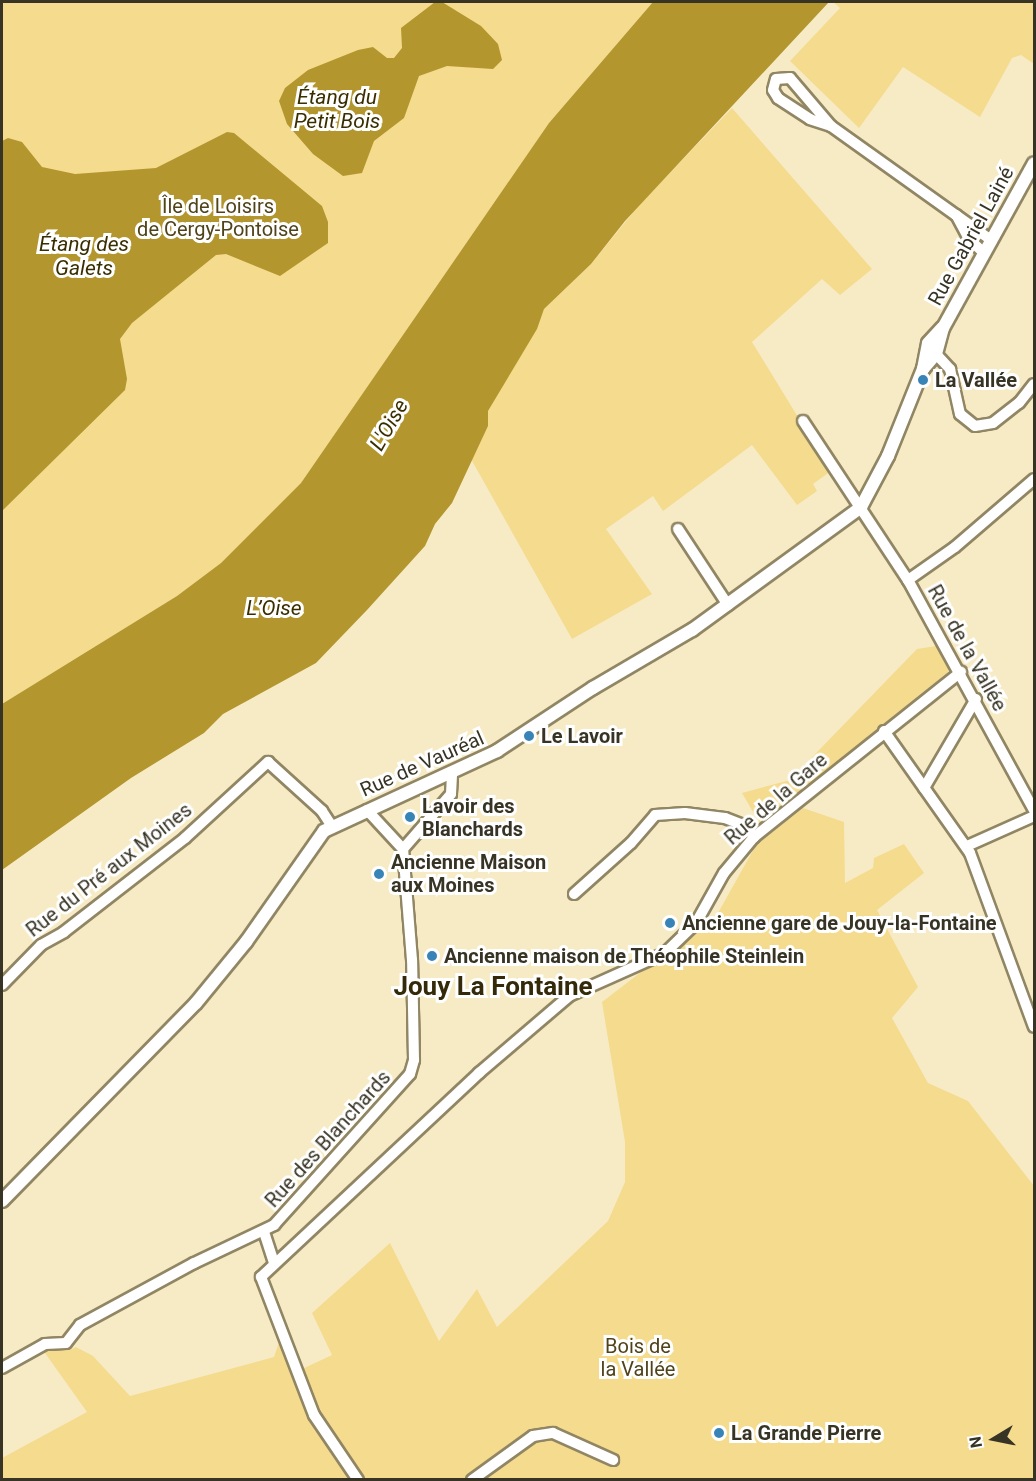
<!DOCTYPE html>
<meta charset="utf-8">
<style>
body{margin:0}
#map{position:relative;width:1036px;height:1481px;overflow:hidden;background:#f7ebc6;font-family:Roboto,sans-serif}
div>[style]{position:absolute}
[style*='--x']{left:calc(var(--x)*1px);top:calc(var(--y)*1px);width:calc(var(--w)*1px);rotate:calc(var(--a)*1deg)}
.green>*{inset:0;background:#f4db8e}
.water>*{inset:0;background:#b4962e}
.roads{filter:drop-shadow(2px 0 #918664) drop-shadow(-2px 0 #918664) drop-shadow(0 2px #918664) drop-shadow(0 -2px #918664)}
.minor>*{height:10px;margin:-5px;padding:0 5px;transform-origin:5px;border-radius:5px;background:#fff}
.tertiary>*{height:12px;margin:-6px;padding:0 6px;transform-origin:6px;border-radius:6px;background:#fff}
.dots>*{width:16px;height:16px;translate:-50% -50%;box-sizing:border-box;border:3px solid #fff;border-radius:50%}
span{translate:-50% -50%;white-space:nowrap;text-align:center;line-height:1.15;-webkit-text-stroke:6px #fff;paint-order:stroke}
.park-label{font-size:20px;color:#50431a}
.street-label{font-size:20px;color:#383425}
.poi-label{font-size:20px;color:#383425;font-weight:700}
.left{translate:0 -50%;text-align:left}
.water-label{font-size:21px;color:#3a2e01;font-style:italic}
.district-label{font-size:26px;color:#342a09;font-weight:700}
.frame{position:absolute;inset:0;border:3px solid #383425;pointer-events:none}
.north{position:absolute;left:964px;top:1409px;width:60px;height:60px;-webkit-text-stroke:4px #fff;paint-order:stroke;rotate:260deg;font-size:16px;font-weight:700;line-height:24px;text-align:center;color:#383425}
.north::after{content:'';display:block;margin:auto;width:21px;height:27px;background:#383425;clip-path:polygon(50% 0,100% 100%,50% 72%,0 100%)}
</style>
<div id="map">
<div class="green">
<i style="clip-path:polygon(2px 2px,653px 2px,549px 123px,301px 483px,221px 563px,177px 596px,2px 704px)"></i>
<i style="clip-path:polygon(833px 2px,1034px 2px,1034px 64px,1021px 55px,1012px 58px,980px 117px,903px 67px,859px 128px,790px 61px,840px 8px)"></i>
<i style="clip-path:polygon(732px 108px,872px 269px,840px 295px,822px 279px,752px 342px,831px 471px,813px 484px,817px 491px,797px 505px,752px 445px,663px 511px,653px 496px,606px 529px,652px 594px,572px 639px,471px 459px,488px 426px,488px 411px,544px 309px,591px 264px,640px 204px)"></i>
<i style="clip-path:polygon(936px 646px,949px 665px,948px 672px,760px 824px,742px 793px,790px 780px,917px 649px)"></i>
<i style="clip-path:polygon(803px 808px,844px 822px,845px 883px,873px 868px,874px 858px,904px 844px,924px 873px,877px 910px,918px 987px,892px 1018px,928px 1083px,968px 1101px,1034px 1186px,1034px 1479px,2px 1480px,2px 1458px,87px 1412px,40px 1346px,66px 1343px,70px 1350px,76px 1347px,93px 1356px,130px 1396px,274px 1357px,284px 1328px,300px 1370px,332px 1355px,312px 1313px,390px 1243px,439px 1341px,477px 1289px,497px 1327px,608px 1221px,625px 1182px,625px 1142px,602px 1002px,718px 913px,756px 845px)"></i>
</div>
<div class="water">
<i style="clip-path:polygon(435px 2px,442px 2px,481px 26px,498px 44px,502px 60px,493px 69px,447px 66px,419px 76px,404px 118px,374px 141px,362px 173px,343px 176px,313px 154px,287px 124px,279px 101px,285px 88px,308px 70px,358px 50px,373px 47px,387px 58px,394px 58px,402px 48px,401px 28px)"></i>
<i style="clip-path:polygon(653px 2px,829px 2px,625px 221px,591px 264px,544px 309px,537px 329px,488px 411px,488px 426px,452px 503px,435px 524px,425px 546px,367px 610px,316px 663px,223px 714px,204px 733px,131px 778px,2px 870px,2px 704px,177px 596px,221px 563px,301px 483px,549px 123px)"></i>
<i style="clip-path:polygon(227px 132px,234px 133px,322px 206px,328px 222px,328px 243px,280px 276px,226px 254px,216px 255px,132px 323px,120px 339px,127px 379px,125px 390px,2px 511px,2px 141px,8px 138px,22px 142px,42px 167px,75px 174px,156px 168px)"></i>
</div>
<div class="roads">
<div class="minor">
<i style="--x:831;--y:126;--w:22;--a:-162"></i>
<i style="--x:810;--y:119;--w:38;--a:-147"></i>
<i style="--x:778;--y:98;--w:9;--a:-122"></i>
<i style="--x:773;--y:90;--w:11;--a:-75"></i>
<i style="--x:776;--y:79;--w:14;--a:-4"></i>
<i style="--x:790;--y:78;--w:63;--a:49.5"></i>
<i style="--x:831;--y:126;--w:153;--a:35.5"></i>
<i style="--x:984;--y:253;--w:21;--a:-137"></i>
<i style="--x:969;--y:239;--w:27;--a:-118"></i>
<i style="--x:956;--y:215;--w:43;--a:35.5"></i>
<i style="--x:936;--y:354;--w:21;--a:47"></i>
<i style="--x:950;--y:369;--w:46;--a:77.5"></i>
<i style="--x:960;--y:414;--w:19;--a:39"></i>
<i style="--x:975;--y:426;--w:18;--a:-9"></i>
<i style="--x:993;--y:423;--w:33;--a:-38"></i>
<i style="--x:1019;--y:403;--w:24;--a:-52"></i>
<i style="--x:803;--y:421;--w:191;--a:56.6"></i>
<i style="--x:908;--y:580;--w:262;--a:61.3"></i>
<i style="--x:678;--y:529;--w:91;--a:56.7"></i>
<i style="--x:908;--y:580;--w:57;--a:-35.1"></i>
<i style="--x:955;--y:547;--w:104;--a:-40.7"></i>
<i style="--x:884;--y:731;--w:149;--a:54.8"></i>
<i style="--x:970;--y:853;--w:185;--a:69.8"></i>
<i style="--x:924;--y:788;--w:103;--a:-59.7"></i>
<i style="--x:967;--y:846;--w:73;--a:-24.1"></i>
<i style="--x:403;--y:849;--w:73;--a:-48.9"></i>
<i style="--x:451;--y:794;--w:22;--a:-87"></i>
<i style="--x:574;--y:894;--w:76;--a:-41.8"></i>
<i style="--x:631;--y:843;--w:37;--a:-49"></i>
<i style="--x:655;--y:815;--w:30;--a:-4"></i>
<i style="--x:685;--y:813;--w:40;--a:7.1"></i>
<i style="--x:725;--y:818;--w:22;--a:21"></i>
<i style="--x:746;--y:826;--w:14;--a:54"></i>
<i style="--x:2;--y:985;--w:56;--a:-45.7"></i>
<i style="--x:41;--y:945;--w:26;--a:-29"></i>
<i style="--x:64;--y:932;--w:153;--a:-37.8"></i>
<i style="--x:185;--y:838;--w:113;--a:-42.5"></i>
<i style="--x:268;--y:762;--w:73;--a:42.2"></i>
<i style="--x:322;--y:811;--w:17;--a:57"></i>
<i style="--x:264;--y:1232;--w:33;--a:72"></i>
<i style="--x:2;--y:1368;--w:49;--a:-29.2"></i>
<i style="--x:45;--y:1344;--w:21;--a:-3"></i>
<i style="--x:66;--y:1343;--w:23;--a:-52"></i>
<i style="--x:80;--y:1325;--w:130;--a:-28.5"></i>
<i style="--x:194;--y:1263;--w:89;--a:-25.4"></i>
<i style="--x:274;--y:1225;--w:203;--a:-48"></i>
<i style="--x:410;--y:1074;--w:15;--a:-74"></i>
<i style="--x:414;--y:1060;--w:100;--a:-91.1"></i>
<i style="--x:412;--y:960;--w:111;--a:-94.6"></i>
<i style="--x:403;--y:849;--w:53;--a:-132.7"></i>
<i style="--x:358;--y:1480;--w:78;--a:-124.1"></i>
<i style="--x:314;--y:1415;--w:148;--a:-111"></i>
<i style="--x:261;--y:1277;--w:299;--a:-43.1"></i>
<i style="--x:479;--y:1073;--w:118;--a:-40.5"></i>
<i style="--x:569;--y:996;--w:105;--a:-24.1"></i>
<i style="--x:665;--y:953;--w:43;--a:-44.1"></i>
<i style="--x:696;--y:923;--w:57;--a:-60.8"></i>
<i style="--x:724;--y:873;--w:47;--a:-50.2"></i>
<i style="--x:754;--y:837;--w:265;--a:-38.6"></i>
<i style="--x:472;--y:1480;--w:75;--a:-35.8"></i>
<i style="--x:533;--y:1436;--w:20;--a:-9"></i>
<i style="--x:553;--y:1433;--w:66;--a:24.2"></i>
</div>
<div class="tertiary">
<i style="--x:923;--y:369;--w:26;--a:-79"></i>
<i style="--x:928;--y:343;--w:21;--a:-47"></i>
<i style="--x:2;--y:1201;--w:277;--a:-45.6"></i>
<i style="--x:196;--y:1003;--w:79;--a:-50.7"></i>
<i style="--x:246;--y:942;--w:136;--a:-54.9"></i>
<i style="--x:324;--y:831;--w:191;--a:-24.8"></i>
<i style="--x:497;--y:751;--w:115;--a:-33.3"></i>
<i style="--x:593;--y:688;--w:115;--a:-30.4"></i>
<i style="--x:692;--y:630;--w:209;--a:-36"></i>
<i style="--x:861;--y:507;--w:58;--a:-62.1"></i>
<i style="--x:888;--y:456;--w:94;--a:-68.1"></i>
<i style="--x:923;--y:369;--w:20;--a:-49"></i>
<i style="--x:936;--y:354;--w:27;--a:-75"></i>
<i style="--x:943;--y:328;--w:188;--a:-61.1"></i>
</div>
</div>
<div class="dots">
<i style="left:923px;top:380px;background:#3984b7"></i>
<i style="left:529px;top:736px;background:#3984b7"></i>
<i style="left:410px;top:817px;background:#3984b7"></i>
<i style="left:379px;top:874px;background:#3984b7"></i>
<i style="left:670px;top:923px;background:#3984b7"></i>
<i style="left:432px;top:956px;background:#3984b7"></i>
<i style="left:719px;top:1433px;background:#3984b7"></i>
</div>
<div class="park-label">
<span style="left:218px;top:218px">Île de Loisirs<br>de Cergy-Pontoise</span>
<span style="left:638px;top:1358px">Bois de<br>la Vallée</span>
</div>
<div class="street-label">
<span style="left:971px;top:236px;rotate:-61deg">Rue Gabriel Lainé</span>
<span style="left:967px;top:648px;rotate:61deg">Rue de la Vallée</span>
<span style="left:422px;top:764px;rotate:-24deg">Rue de Vauréal</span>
<span style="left:776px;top:799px;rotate:-41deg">Rue de la Gare</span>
<span style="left:109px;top:870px;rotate:-38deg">Rue du Pré aux Moines</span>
<span style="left:328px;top:1139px;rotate:-48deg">Rue des Blanchards</span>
</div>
<div class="poi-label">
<span class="left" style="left:935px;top:380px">La Vallée</span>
<span class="left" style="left:541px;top:736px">Le Lavoir</span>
<span class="left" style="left:422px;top:818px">Lavoir des<br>Blanchards</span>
<span class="left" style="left:391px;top:874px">Ancienne Maison<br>aux Moines</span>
<span class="left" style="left:682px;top:923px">Ancienne gare de Jouy-la-Fontaine</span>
<span class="left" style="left:444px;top:956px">Ancienne maison de Théophile Steinlein</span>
<span class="left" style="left:731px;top:1433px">La Grande Pierre</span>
</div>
<div class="water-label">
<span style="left:337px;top:109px">Étang du<br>Petit Bois</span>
<span style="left:84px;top:256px">Étang des<br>Galets</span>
<span style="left:389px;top:425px;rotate:-60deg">L'Oise</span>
<span style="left:274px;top:608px">L’Oise</span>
</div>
<div class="district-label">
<span style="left:493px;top:987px">Jouy La Fontaine</span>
</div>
<div class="frame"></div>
<div class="north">N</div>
</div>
